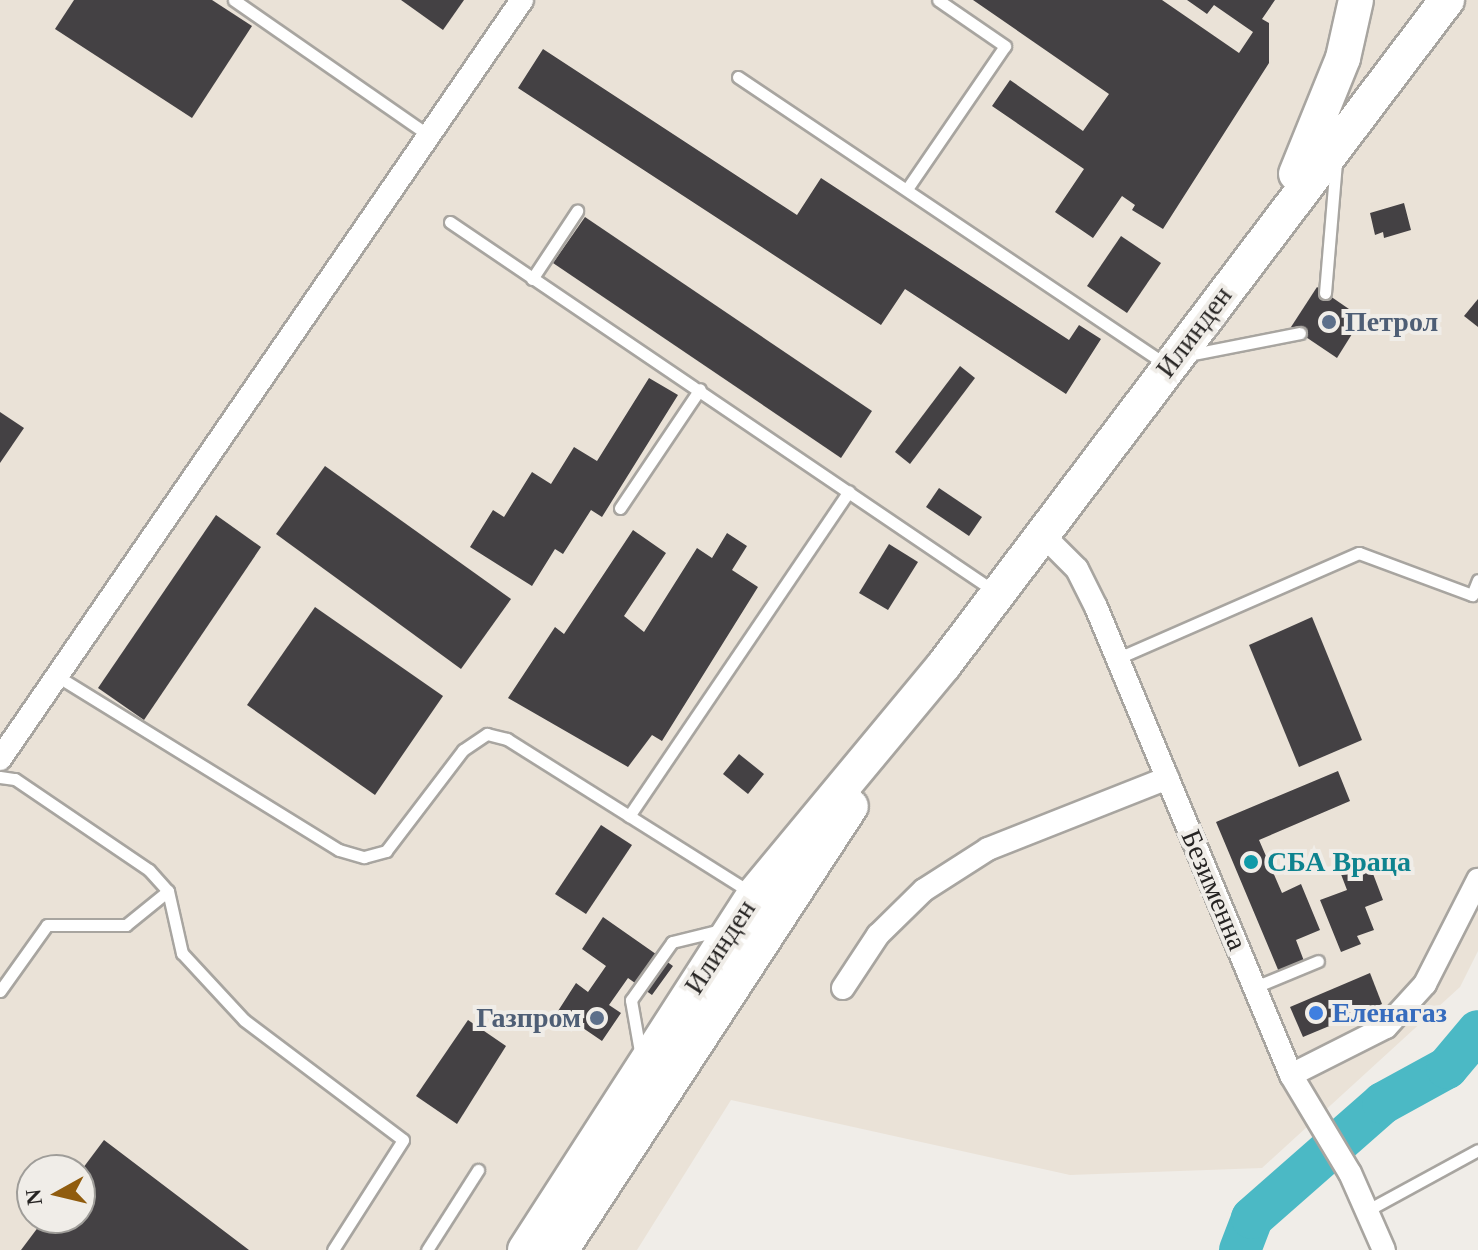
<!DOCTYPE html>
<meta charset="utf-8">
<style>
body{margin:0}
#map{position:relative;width:1478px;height:1250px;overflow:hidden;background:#f0ede8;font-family:Georgia,serif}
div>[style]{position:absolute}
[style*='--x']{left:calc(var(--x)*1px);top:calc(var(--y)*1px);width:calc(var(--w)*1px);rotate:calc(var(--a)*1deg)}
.built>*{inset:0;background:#eae2d7}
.river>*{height:42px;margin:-21px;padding:0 21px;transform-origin:21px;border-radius:21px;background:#4bb9c5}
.building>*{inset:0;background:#444144}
.roads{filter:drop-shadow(2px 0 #a8a5a0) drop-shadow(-2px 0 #a8a5a0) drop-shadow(0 2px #a8a5a0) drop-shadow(0 -2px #a8a5a0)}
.service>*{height:11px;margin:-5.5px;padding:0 5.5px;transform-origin:5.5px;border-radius:5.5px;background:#fff}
.minor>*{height:22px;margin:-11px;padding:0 11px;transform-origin:11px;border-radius:11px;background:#fff}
.primary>*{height:34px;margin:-17px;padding:0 17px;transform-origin:17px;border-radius:17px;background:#fff}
.dots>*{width:22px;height:22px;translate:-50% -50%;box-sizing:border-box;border:4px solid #f0ede8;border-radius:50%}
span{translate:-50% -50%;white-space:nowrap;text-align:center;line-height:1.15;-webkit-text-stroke:8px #f0ede8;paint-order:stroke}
.service-label{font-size:28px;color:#4e5e75;font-weight:700}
.left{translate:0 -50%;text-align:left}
.right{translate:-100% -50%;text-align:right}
.street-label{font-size:28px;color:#262423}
.culture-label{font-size:28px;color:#0d838f;font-weight:700}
.shop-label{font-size:28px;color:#366cbe;font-weight:700}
.north{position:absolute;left:16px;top:1154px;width:80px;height:80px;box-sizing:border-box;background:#f0ede8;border:2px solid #9f9d99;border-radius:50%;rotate:262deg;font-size:22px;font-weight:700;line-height:32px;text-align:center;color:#262423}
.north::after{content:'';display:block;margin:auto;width:28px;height:36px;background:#905c0e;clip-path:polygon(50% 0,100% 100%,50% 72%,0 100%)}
</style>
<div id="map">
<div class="built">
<i style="clip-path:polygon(evenodd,0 0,1478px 0,1478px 951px,1460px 987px,1262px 1168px,1070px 1175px,731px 1100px,637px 1250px,0 1250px,0 0,32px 1170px,80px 1170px,80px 1218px,32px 1218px,32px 1170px)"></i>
</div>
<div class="river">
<i style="--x:1240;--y:1250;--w:34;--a:-69"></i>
<i style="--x:1252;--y:1218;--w:174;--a:-41.3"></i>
<i style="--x:1383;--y:1103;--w:73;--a:-28.7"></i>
<i style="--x:1447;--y:1068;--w:48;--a:-50"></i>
</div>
<div class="building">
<i style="clip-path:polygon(74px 0,212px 0,252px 26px,192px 118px,55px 29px)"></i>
<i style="clip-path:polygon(401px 0,464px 0,443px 30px)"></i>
<i style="clip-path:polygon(973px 0,1162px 0,1239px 53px,1253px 32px,1214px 5px,1207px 14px,1187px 0,1275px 0,1262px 19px,1269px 23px,1269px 63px,1163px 229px,1132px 210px,1135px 205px,1122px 196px,1093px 238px,1055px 212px,1084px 169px,992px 106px,1010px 80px,1083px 131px,1109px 94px)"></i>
<i style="clip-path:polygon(543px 49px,797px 215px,821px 178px,1069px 340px,1079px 325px,1101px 339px,1066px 394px,905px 289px,881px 325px,518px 88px)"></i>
<i style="clip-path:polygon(1404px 203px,1411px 230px,1384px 238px,1383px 232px,1375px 235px,1370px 213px)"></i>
<i style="clip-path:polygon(585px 217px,872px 411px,841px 458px,553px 263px)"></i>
<i style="clip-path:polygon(1121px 236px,1161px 263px,1127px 313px,1087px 286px)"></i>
<i style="clip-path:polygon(1317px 287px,1362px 318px,1337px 358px,1291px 327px)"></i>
<i style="clip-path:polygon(1478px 299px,1478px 327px,1464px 316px)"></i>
<i style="clip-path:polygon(960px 366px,975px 378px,910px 464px,895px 452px)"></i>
<i style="clip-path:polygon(649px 378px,678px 395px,602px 517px,591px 510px,563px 554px,555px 549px,532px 586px,470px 547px,493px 510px,504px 517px,532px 472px,551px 484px,574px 447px,597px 461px)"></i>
<i style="clip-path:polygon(0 412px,24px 428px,0 463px)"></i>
<i style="clip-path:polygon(325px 466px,511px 599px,461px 669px,276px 534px)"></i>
<i style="clip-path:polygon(939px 488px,982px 517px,969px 536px,926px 507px)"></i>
<i style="clip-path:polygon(216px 515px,261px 547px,144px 720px,98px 688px)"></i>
<i style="clip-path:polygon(633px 530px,666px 553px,624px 616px,644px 632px,697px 548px,712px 558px,727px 533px,747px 546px,732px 570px,758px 587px,662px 741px,652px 735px,628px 767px,508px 698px,555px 627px,564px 634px)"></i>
<i style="clip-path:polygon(889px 544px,918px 562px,888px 610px,859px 593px)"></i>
<i style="clip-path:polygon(315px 607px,443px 696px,375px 795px,247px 705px)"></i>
<i style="clip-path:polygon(1312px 617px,1362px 740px,1299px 767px,1249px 645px)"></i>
<i style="clip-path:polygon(739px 754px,764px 774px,748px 794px,723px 774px)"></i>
<i style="clip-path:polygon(1338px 771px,1350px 801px,1259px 840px,1282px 893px,1301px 884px,1320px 930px,1296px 940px,1304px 961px,1279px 972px,1216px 822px)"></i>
<i style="clip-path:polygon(601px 825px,632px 845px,586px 914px,555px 894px)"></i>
<i style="clip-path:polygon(1367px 858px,1383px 900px,1365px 907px,1374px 930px,1357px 936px,1361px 944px,1341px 952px,1320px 900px,1347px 890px,1339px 869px)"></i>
<i style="clip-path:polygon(603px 917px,673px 966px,652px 995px,628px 978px,609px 1005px,621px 1013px,602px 1041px,558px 1011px,576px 983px,588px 992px,606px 966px,582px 949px)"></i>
<i style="clip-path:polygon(1370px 973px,1382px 1004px,1303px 1037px,1290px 1007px)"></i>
<i style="clip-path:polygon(468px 1020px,506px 1046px,457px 1124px,416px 1096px)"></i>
<i style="clip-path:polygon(104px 1140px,249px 1250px,21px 1250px,45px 1218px,80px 1218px,80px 1172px)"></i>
</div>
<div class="roads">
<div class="service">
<i style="--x:234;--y:0;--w:236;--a:34.8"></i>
<i style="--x:738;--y:77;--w:518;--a:33.9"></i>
<i style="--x:907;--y:189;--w:173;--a:-55.6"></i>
<i style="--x:1005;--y:46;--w:81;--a:-145.5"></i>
<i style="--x:450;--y:222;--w:657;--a:34.15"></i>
<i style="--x:532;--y:279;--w:82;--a:-56.5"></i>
<i style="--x:1325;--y:293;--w:131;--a:-85.2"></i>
<i style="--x:1188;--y:355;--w:114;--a:-11.1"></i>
<i style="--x:620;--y:508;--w:143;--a:-56.1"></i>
<i style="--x:1116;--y:659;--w:265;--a:-23.6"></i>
<i style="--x:1359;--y:553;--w:121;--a:20.4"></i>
<i style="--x:1472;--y:595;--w:16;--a:-68"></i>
<i style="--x:57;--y:676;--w:331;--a:31.7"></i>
<i style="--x:339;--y:850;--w:26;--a:16"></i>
<i style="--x:364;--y:857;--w:23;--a:-15"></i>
<i style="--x:386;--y:851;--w:127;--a:-52.7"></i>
<i style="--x:463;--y:750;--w:29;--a:-34"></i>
<i style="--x:487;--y:734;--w:21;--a:14"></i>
<i style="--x:507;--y:739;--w:287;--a:32.2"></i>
<i style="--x:0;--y:777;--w:15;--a:8"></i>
<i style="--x:15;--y:779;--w:162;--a:34.2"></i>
<i style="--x:149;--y:870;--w:28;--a:48"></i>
<i style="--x:168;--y:891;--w:64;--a:77.3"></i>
<i style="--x:182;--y:953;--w:91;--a:47.2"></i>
<i style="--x:244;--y:1020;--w:199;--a:37"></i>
<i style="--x:403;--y:1140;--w:130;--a:122.5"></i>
<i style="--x:629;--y:816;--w:392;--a:-55.9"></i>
<i style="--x:1255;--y:987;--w:68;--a:-22.4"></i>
<i style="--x:0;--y:991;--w:81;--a:-54.5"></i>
<i style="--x:47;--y:925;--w:79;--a:0"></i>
<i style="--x:126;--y:925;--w:54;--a:-39"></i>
<i style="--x:641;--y:1057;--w:58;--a:-100"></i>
<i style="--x:631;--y:1000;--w:71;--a:-54.7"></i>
<i style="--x:672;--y:942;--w:50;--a:-13.8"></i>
<i style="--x:1368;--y:1210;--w:125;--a:-28.6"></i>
<i style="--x:427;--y:1250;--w:95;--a:-57.5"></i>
</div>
<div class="minor">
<i style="--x:1042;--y:534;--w:49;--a:45"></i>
<i style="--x:1077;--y:569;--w:42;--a:63.4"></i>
<i style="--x:1096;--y:607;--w:507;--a:67.38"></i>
<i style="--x:1291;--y:1075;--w:114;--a:59"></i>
<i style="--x:1350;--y:1173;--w:84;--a:66.2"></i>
<i style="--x:0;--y:759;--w:921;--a:-55.48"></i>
<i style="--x:843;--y:988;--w:64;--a:-56.6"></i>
<i style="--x:878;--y:935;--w:64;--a:-44.4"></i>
<i style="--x:924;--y:890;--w:76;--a:-32.6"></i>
<i style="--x:988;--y:849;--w:193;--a:-21.6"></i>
<i style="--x:1291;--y:1075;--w:106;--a:-26.8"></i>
<i style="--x:1386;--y:1027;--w:58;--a:-47.8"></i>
<i style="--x:1425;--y:984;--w:117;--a:-63"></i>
</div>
<div class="primary">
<i style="--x:1296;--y:174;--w:125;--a:-67.9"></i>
<i style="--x:1343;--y:58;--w:59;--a:-77.4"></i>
<i style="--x:525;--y:1250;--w:423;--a:-57.2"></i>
<i style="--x:754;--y:894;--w:298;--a:-50.3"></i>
<i style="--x:944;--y:665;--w:834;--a:-52.9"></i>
<i style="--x:561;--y:1250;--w:530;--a:-56.85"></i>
</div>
</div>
<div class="dots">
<i style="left:1329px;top:322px;background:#5c6f8a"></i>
<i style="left:1251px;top:862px;background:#0f9aa8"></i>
<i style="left:1316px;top:1013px;background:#3f7fe0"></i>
<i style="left:597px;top:1018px;background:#5c6f8a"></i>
</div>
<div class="service-label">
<span class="left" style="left:1345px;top:322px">Петрол</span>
<span class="right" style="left:581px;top:1018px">Газпром</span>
</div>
<div class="street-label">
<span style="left:1194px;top:332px;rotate:-53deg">Илинден</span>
<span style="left:1214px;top:890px;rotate:67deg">Безименна</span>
<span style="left:720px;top:947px;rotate:-57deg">Илинден</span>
</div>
<div class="culture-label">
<span class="left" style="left:1267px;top:862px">СБА Враца</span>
</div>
<div class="shop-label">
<span class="left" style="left:1332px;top:1013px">Еленагаз</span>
</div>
<div class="north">N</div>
</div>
